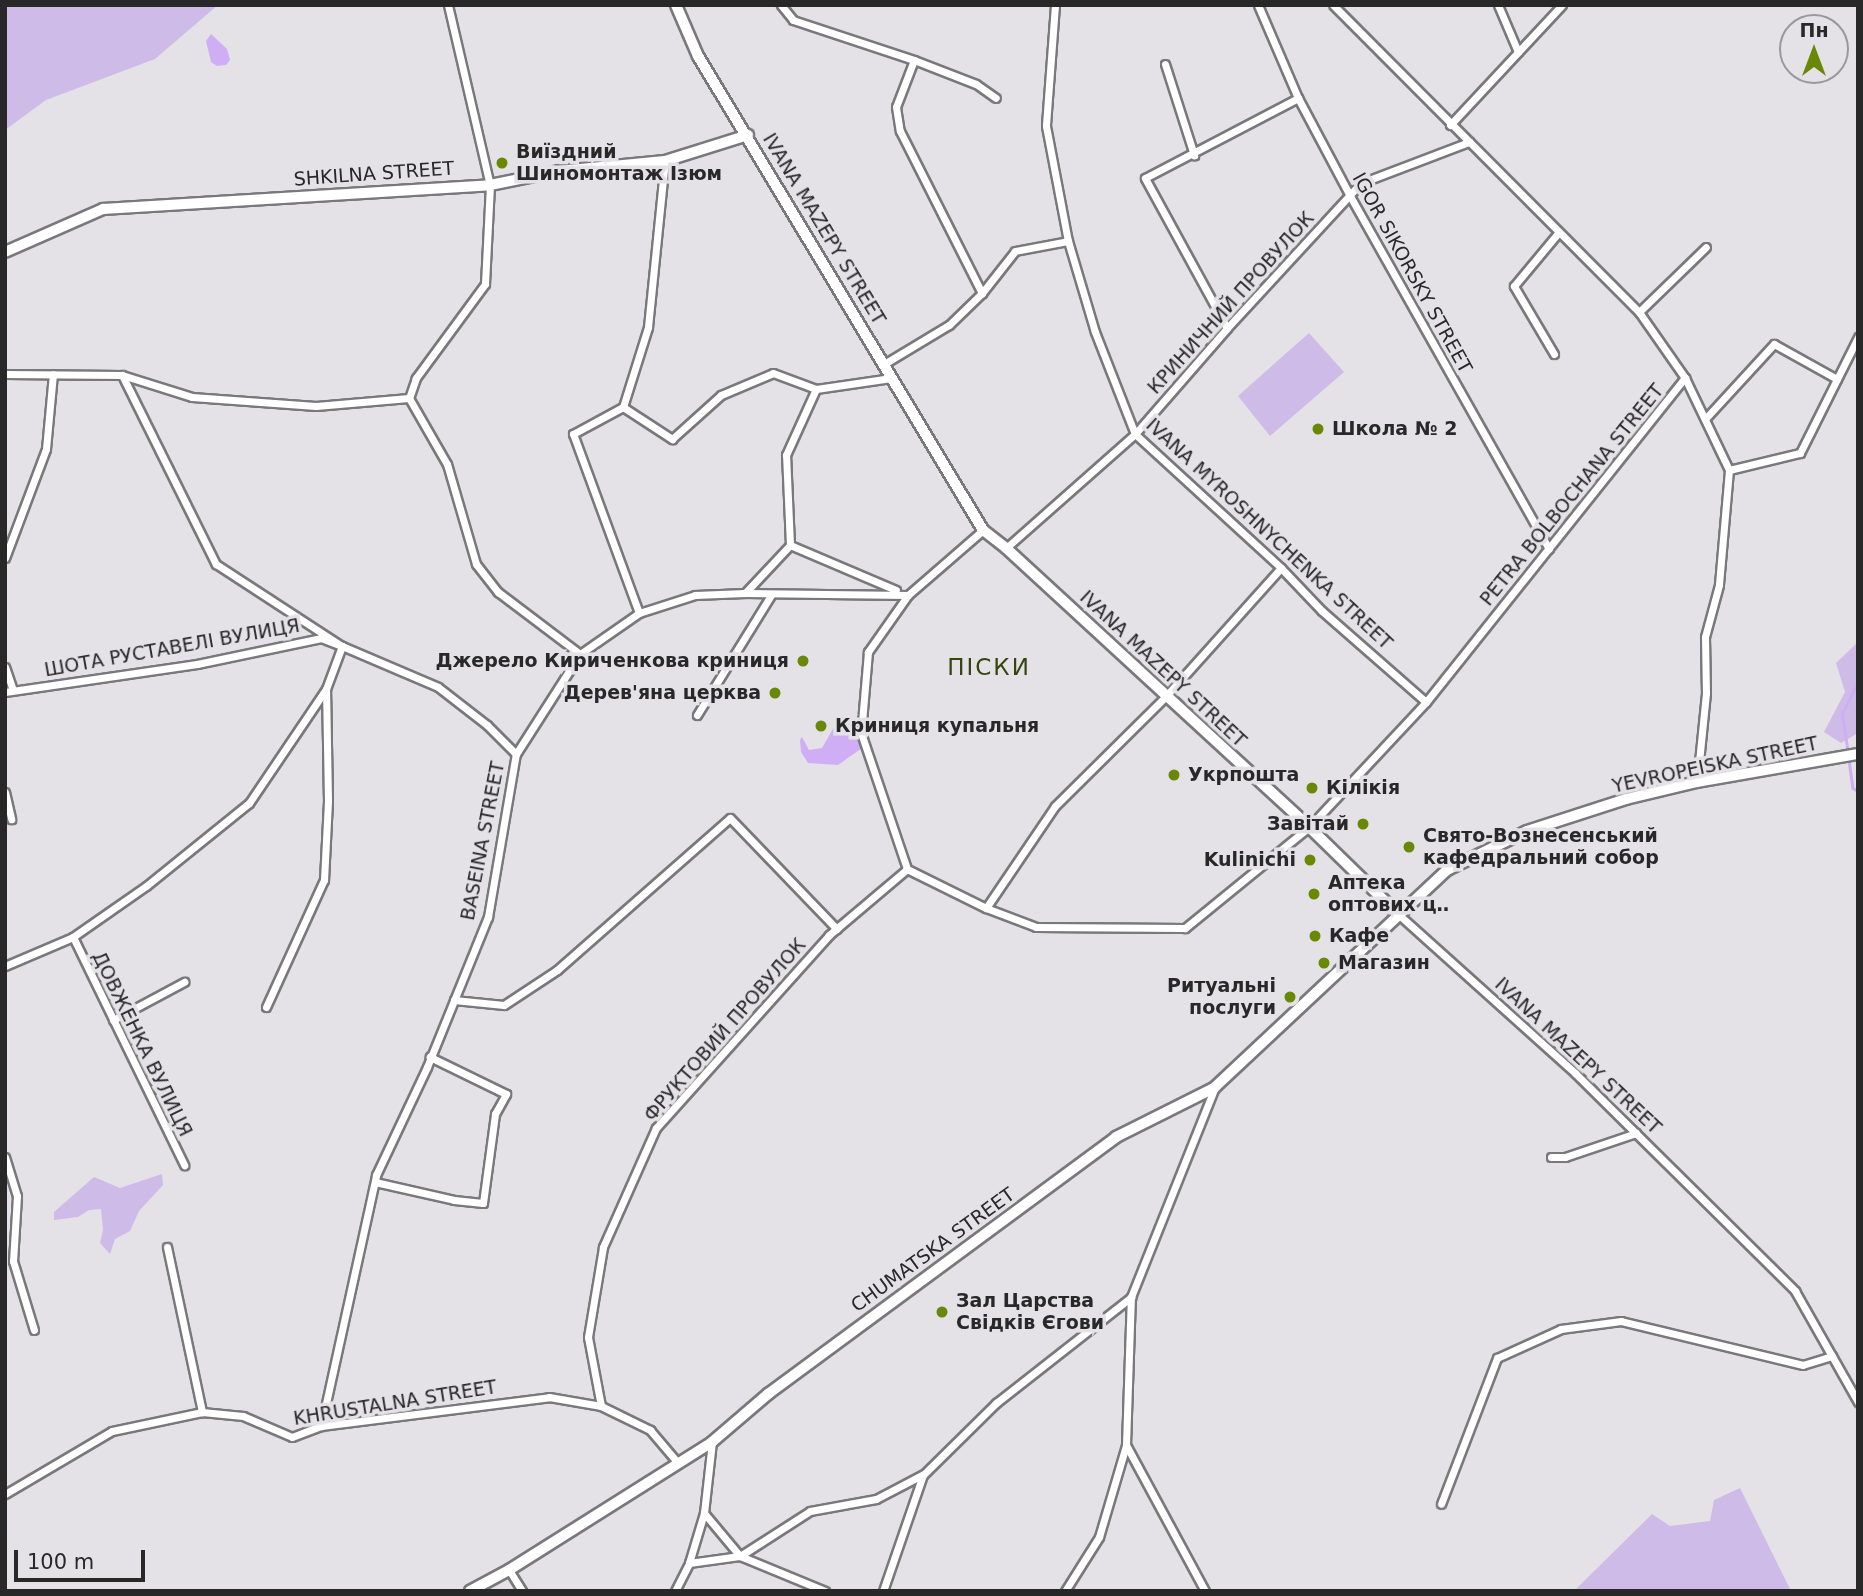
<!DOCTYPE html>
<meta charset="utf-8">
<style>
body{margin:0}
#map{position:relative;width:1863px;height:1596px;overflow:hidden;background:#e4e2e7;font-family:"DejaVu Sans",sans-serif}
div>[style]{position:absolute}
[style*='--x']{left:calc(var(--x)*1px);top:calc(var(--y)*1px);width:calc(var(--w)*1px);rotate:calc(var(--a)*1deg)}
.green>*{inset:0;background:#cfbbe8}
.water>*{inset:0;background:#cfaef6}
.stream>*{height:2.5px;margin:-1.25px;padding:0 1.25px;transform-origin:1.25px;border-radius:1.25px;background:#cfaef6}
.roads{filter:drop-shadow(2px 0 #79787c) drop-shadow(-2px 0 #79787c) drop-shadow(0 2px #79787c) drop-shadow(0 -2px #79787c)}
.street>*{height:7px;margin:-3.5px;padding:0 3.5px;transform-origin:3.5px;border-radius:3.5px;background:#fff}
.secondary>*{height:10px;margin:-5px;padding:0 5px;transform-origin:5px;border-radius:5px;background:#fff}
.dots>*{width:19px;height:19px;translate:-50% -50%;box-sizing:border-box;border:4px solid #e4e2e7;border-radius:50%}
span{translate:-50% -50%;white-space:nowrap;text-align:center;line-height:1.15;-webkit-text-stroke:7px #e4e2e7;paint-order:stroke}
.poi-label{font-size:19px;color:#282829;font-weight:700}
.left{translate:0 -50%;text-align:left}
.right{translate:-100% -50%;text-align:right}
.street-label{font-size:19px;color:#282829}
.quarter-label{font-size:23px;color:#35450f;letter-spacing:2px}
.frame{position:absolute;inset:0;border:7px solid #282829;pointer-events:none}
.north{position:absolute;left:1779px;top:14px;width:70px;height:70px;box-sizing:border-box;background:#e4e2e7;border:2px solid #99989b;border-radius:50%;rotate:0deg;font-size:19px;font-weight:700;line-height:28px;text-align:center;color:#282829}
.north::after{content:'';display:block;margin:auto;width:24px;height:32px;background:#688806;clip-path:polygon(50% 0,100% 100%,50% 72%,0 100%)}
.scale{position:absolute;left:14px;top:1550px;width:131px;height:32px;box-sizing:border-box;border:4px solid #282829;border-top:0;padding-left:9px;font-size:21px;line-height:24px;white-space:nowrap;color:#282829;-webkit-text-stroke:5px #e4e2e7;paint-order:stroke}
</style>
<div id="map">
<div class="green">
<i style="clip-path:polygon(5px 5px,218px 5px,155px 59px,46px 100px,5px 130px)"></i>
<i style="clip-path:polygon(1309px 333px,1344px 372px,1270px 436px,1238px 396px)"></i>
<i style="clip-path:polygon(1858px 642px,1858px 733px,1841px 743px,1824px 732px,1845px 692px,1836px 663px)"></i>
<i style="clip-path:polygon(162px 1174px,163px 1185px,139px 1211px,130px 1231px,115px 1239px,110px 1254px,100px 1243px,103px 1230px,101px 1209px,89px 1210px,78px 1217px,54px 1220px,54px 1212px,94px 1177px,120px 1188px)"></i>
<i style="clip-path:polygon(1740px 1488px,1791px 1591px,1574px 1591px,1652px 1514px,1670px 1526px,1710px 1521px,1714px 1500px)"></i>
</div>
<div class="water">
<i style="clip-path:polygon(211px 34px,227px 49px,230px 60px,226px 65px,217px 66px,211px 62px,206px 41px)"></i>
<i style="clip-path:polygon(844px 717px,853px 720px,862px 748px,838px 765px,808px 763px,801px 752px,800px 740px,802px 737px,809px 750px,822px 748px,837px 722px)"></i>
</div>
<div class="stream">
<i style="--x:1848;--y:754;--w:40;--a:-98.5"></i>
<i style="--x:1842;--y:714;--w:37;--a:-64"></i>
<i style="--x:1849;--y:760;--w:28;--a:82"></i>
<i style="--x:1853;--y:788;--w:6;--a:31"></i>
</div>
<div class="roads">
<div class="street">
<i style="--x:448;--y:5;--w:185;--a:76.9"></i>
<i style="--x:490;--y:185;--w:99;--a:92.9"></i>
<i style="--x:485;--y:284;--w:117;--a:126.3"></i>
<i style="--x:416;--y:378;--w:21;--a:109"></i>
<i style="--x:409;--y:398;--w:76;--a:60.1"></i>
<i style="--x:447;--y:464;--w:104;--a:73.8"></i>
<i style="--x:476;--y:564;--w:36;--a:52"></i>
<i style="--x:498;--y:592;--w:103;--a:37.1"></i>
<i style="--x:781;--y:5;--w:19;--a:51"></i>
<i style="--x:793;--y:20;--w:127;--a:18.3"></i>
<i style="--x:914;--y:60;--w:66;--a:21.2"></i>
<i style="--x:976;--y:84;--w:24;--a:35"></i>
<i style="--x:1055;--y:5;--w:121;--a:94.3"></i>
<i style="--x:1046;--y:126;--w:117;--a:79.2"></i>
<i style="--x:1068;--y:241;--w:95;--a:73.5"></i>
<i style="--x:1095;--y:332;--w:110;--a:68.6"></i>
<i style="--x:1135;--y:434;--w:198;--a:42.5"></i>
<i style="--x:1281;--y:568;--w:59;--a:46.4"></i>
<i style="--x:1322;--y:611;--w:138;--a:41.2"></i>
<i style="--x:1258;--y:5;--w:101;--a:66.7"></i>
<i style="--x:1298;--y:98;--w:111;--a:62"></i>
<i style="--x:1350;--y:196;--w:405;--a:60.6"></i>
<i style="--x:1498;--y:5;--w:51;--a:66.9"></i>
<i style="--x:914;--y:60;--w:50;--a:111"></i>
<i style="--x:896;--y:107;--w:24;--a:81"></i>
<i style="--x:900;--y:131;--w:182;--a:63.2"></i>
<i style="--x:1165;--y:64;--w:96;--a:72.3"></i>
<i style="--x:1450;--y:125;--w:164;--a:-47"></i>
<i style="--x:1639;--y:312;--w:93;--a:-44.1"></i>
<i style="--x:1227;--y:328;--w:171;--a:-118.7"></i>
<i style="--x:1145;--y:178;--w:173;--a:-27.6"></i>
<i style="--x:1554;--y:354;--w:79;--a:-120.5"></i>
<i style="--x:1514;--y:286;--w:69;--a:-50.3"></i>
<i style="--x:884;--y:364;--w:76;--a:-31"></i>
<i style="--x:949;--y:325;--w:46;--a:-44.1"></i>
<i style="--x:982;--y:293;--w:53;--a:-51.8"></i>
<i style="--x:1015;--y:251;--w:54;--a:-10.7"></i>
<i style="--x:5;--y:374;--w:117;--a:0.5"></i>
<i style="--x:122;--y:375;--w:73;--a:17.4"></i>
<i style="--x:192;--y:397;--w:124;--a:4.2"></i>
<i style="--x:316;--y:406;--w:93;--a:-4.9"></i>
<i style="--x:122;--y:375;--w:211;--a:63.6"></i>
<i style="--x:216;--y:564;--w:150;--a:33.1"></i>
<i style="--x:342;--y:646;--w:104;--a:23.1"></i>
<i style="--x:438;--y:687;--w:62;--a:37.8"></i>
<i style="--x:487;--y:725;--w:41;--a:45"></i>
<i style="--x:1685;--y:378;--w:102;--a:64.4"></i>
<i style="--x:1729;--y:470;--w:115;--a:95"></i>
<i style="--x:1719;--y:585;--w:54;--a:105.1"></i>
<i style="--x:1705;--y:637;--w:56;--a:89"></i>
<i style="--x:1706;--y:693;--w:89;--a:95.8"></i>
<i style="--x:623;--y:407;--w:59;--a:33.1"></i>
<i style="--x:672;--y:439;--w:66;--a:-41.9"></i>
<i style="--x:721;--y:395;--w:56;--a:-22.9"></i>
<i style="--x:773;--y:373;--w:46;--a:20.4"></i>
<i style="--x:1705;--y:419;--w:102;--a:-47.4"></i>
<i style="--x:1774;--y:344;--w:72;--a:29.1"></i>
<i style="--x:1729;--y:470;--w:73;--a:-13.5"></i>
<i style="--x:1800;--y:453;--w:130;--a:-63.4"></i>
<i style="--x:983;--y:530;--w:99;--a:139.1"></i>
<i style="--x:908;--y:595;--w:70;--a:125.1"></i>
<i style="--x:868;--y:652;--w:81;--a:94.9"></i>
<i style="--x:861;--y:733;--w:144;--a:71.3"></i>
<i style="--x:907;--y:869;--w:88;--a:26.3"></i>
<i style="--x:986;--y:908;--w:53;--a:20.8"></i>
<i style="--x:1036;--y:927;--w:149;--a:0.4"></i>
<i style="--x:1185;--y:928;--w:160;--a:-39.2"></i>
<i style="--x:1309;--y:827;--w:171;--a:-46.9"></i>
<i style="--x:1426;--y:702;--w:415;--a:-51.4"></i>
<i style="--x:1685;--y:378;--w:80;--a:-124.9"></i>
<i style="--x:1639;--y:312;--w:433;--a:-134.9"></i>
<i style="--x:790;--y:545;--w:115;--a:23"></i>
<i style="--x:1006;--y:548;--w:172;--a:-41.5"></i>
<i style="--x:1135;--y:434;--w:140;--a:-49"></i>
<i style="--x:1227;--y:328;--w:197;--a:-47.3"></i>
<i style="--x:1361;--y:183;--w:116;--a:-20.8"></i>
<i style="--x:5;--y:558;--w:116;--a:-69.4"></i>
<i style="--x:46;--y:449;--w:75;--a:-84.7"></i>
<i style="--x:745;--y:593;--w:163;--a:0.7"></i>
<i style="--x:639;--y:613;--w:191;--a:-110.2"></i>
<i style="--x:573;--y:434;--w:57;--a:-28.4"></i>
<i style="--x:623;--y:407;--w:84;--a:-72.6"></i>
<i style="--x:648;--y:327;--w:167;--a:-84.2"></i>
<i style="--x:5;--y:667;--w:24;--a:71"></i>
<i style="--x:5;--y:692;--w:194;--a:-8.3"></i>
<i style="--x:197;--y:664;--w:127;--a:-11.8"></i>
<i style="--x:321;--y:638;--w:22;--a:21"></i>
<i style="--x:342;--y:646;--w:46;--a:110.4"></i>
<i style="--x:326;--y:689;--w:138;--a:124"></i>
<i style="--x:249;--y:803;--w:132;--a:141.1"></i>
<i style="--x:146;--y:886;--w:89;--a:145.1"></i>
<i style="--x:73;--y:937;--w:74;--a:156.9"></i>
<i style="--x:697;--y:715;--w:141;--a:-58.3"></i>
<i style="--x:5;--y:792;--w:28;--a:77"></i>
<i style="--x:986;--y:908;--w:123;--a:-55.9"></i>
<i style="--x:1055;--y:806;--w:156;--a:-44.7"></i>
<i style="--x:1166;--y:696;--w:172;--a:-48.1"></i>
<i style="--x:1398;--y:914;--w:238;--a:41.9"></i>
<i style="--x:1575;--y:1073;--w:310;--a:44.7"></i>
<i style="--x:1795;--y:1291;--w:75;--a:60.4"></i>
<i style="--x:1832;--y:1356;--w:30;--a:163"></i>
<i style="--x:1803;--y:1365;--w:187;--a:-166.4"></i>
<i style="--x:1621;--y:1321;--w:61;--a:172.4"></i>
<i style="--x:1561;--y:1329;--w:70;--a:155.6"></i>
<i style="--x:1497;--y:1358;--w:156;--a:111"></i>
<i style="--x:73;--y:937;--w:254;--a:64"></i>
<i style="--x:454;--y:1000;--w:50;--a:5.7"></i>
<i style="--x:504;--y:1005;--w:64;--a:-33.4"></i>
<i style="--x:557;--y:970;--w:230;--a:-41.3"></i>
<i style="--x:730;--y:818;--w:154;--a:46.1"></i>
<i style="--x:266;--y:1007;--w:140;--a:-65.5"></i>
<i style="--x:324;--y:880;--w:79;--a:-87.1"></i>
<i style="--x:328;--y:801;--w:112;--a:-91"></i>
<i style="--x:113;--y:1020;--w:81;--a:-28.2"></i>
<i style="--x:5;--y:1157;--w:41;--a:72.9"></i>
<i style="--x:17;--y:1196;--w:65;--a:93.5"></i>
<i style="--x:13;--y:1261;--w:72;--a:73.1"></i>
<i style="--x:1551;--y:1157;--w:14;--a:0"></i>
<i style="--x:1565;--y:1157;--w:75;--a:-18.7"></i>
<i style="--x:375;--y:1182;--w:81;--a:12.8"></i>
<i style="--x:454;--y:1200;--w:29;--a:6"></i>
<i style="--x:483;--y:1203;--w:90;--a:-82.3"></i>
<i style="--x:495;--y:1114;--w:23;--a:-61"></i>
<i style="--x:506;--y:1094;--w:85;--a:-154"></i>
<i style="--x:167;--y:1247;--w:169;--a:78"></i>
<i style="--x:1832;--y:1356;--w:53;--a:60.5"></i>
<i style="--x:601;--y:1406;--w:70;--a:-100.7"></i>
<i style="--x:588;--y:1337;--w:91;--a:-80.5"></i>
<i style="--x:603;--y:1247;--w:130;--a:-66"></i>
<i style="--x:656;--y:1128;--w:259;--a:-48.1"></i>
<i style="--x:829;--y:935;--w:102;--a:-40.2"></i>
<i style="--x:321;--y:1426;--w:257;--a:-77.6"></i>
<i style="--x:376;--y:1175;--w:119;--a:-64.7"></i>
<i style="--x:427;--y:1067;--w:162;--a:-67.9"></i>
<i style="--x:488;--y:917;--w:165;--a:-80.3"></i>
<i style="--x:516;--y:754;--w:119;--a:-57.4"></i>
<i style="--x:580;--y:654;--w:72;--a:-34.8"></i>
<i style="--x:639;--y:613;--w:59;--a:-17.8"></i>
<i style="--x:695;--y:595;--w:50;--a:-2.3"></i>
<i style="--x:745;--y:593;--w:66;--a:-46.8"></i>
<i style="--x:790;--y:545;--w:90;--a:-92.5"></i>
<i style="--x:786;--y:455;--w:72;--a:-65.6"></i>
<i style="--x:816;--y:389;--w:76;--a:-8.3"></i>
<i style="--x:5;--y:1494;--w:124;--a:-30.5"></i>
<i style="--x:112;--y:1431;--w:92;--a:-11.9"></i>
<i style="--x:202;--y:1412;--w:41;--a:5.6"></i>
<i style="--x:243;--y:1416;--w:53;--a:23.2"></i>
<i style="--x:292;--y:1437;--w:31;--a:-21"></i>
<i style="--x:321;--y:1426;--w:230;--a:-7.2"></i>
<i style="--x:549;--y:1397;--w:53;--a:9.8"></i>
<i style="--x:601;--y:1406;--w:55;--a:26.1"></i>
<i style="--x:650;--y:1430;--w:43;--a:49.7"></i>
<i style="--x:704;--y:1513;--w:56;--a:50.1"></i>
<i style="--x:740;--y:1556;--w:92;--a:22.4"></i>
<i style="--x:689;--y:1563;--w:51;--a:-7.8"></i>
<i style="--x:740;--y:1556;--w:83;--a:-32.7"></i>
<i style="--x:810;--y:1511;--w:67;--a:-10.3"></i>
<i style="--x:876;--y:1499;--w:52;--a:-27.6"></i>
<i style="--x:509;--y:1570;--w:25;--a:58"></i>
<i style="--x:675;--y:1591;--w:31;--a:-63"></i>
<i style="--x:689;--y:1563;--w:52;--a:-73.3"></i>
<i style="--x:704;--y:1513;--w:71;--a:-83.6"></i>
<i style="--x:883;--y:1591;--w:123;--a:-71"></i>
<i style="--x:923;--y:1475;--w:103;--a:-44.6"></i>
<i style="--x:996;--y:1403;--w:172;--a:-38.1"></i>
<i style="--x:1065;--y:1591;--w:64;--a:-57.8"></i>
<i style="--x:1099;--y:1537;--w:96;--a:-73.6"></i>
<i style="--x:1205;--y:1591;--w:166;--a:-118.4"></i>
<i style="--x:1126;--y:1445;--w:148;--a:-88.1"></i>
<i style="--x:1131;--y:1297;--w:224;--a:-68.2"></i>
</div>
<div class="secondary">
<i style="--x:676;--y:5;--w:56;--a:66.7"></i>
<i style="--x:698;--y:56;--w:553;--a:58.98"></i>
<i style="--x:983;--y:530;--w:29;--a:38"></i>
<i style="--x:1006;--y:548;--w:412;--a:42.6"></i>
<i style="--x:1309;--y:827;--w:124;--a:44.3"></i>
<i style="--x:5;--y:252;--w:107;--a:-23.7"></i>
<i style="--x:103;--y:209;--w:388;--a:-3.5"></i>
<i style="--x:490;--y:185;--w:70;--a:-11.5"></i>
<i style="--x:559;--y:171;--w:106;--a:-5.4"></i>
<i style="--x:665;--y:161;--w:87;--a:-17.4"></i>
<i style="--x:470;--y:1591;--w:44;--a:-28.3"></i>
<i style="--x:509;--y:1570;--w:240;--a:-32.2"></i>
<i style="--x:712;--y:1442;--w:74;--a:-40.6"></i>
<i style="--x:768;--y:1394;--w:433;--a:-36.4"></i>
<i style="--x:1116;--y:1137;--w:110;--a:-26.6"></i>
<i style="--x:1214;--y:1088;--w:319;--a:-43.1"></i>
<i style="--x:1447;--y:870;--w:89;--a:-26"></i>
<i style="--x:1527;--y:831;--w:104;--a:-17.9"></i>
<i style="--x:1626;--y:799;--w:73;--a:-13.5"></i>
<i style="--x:1697;--y:782;--w:163;--a:-9.9"></i>
</div>
</div>
<div class="dots">
<i style="left:502px;top:163px;background:#688806"></i>
<i style="left:1318px;top:429px;background:#688806"></i>
<i style="left:803px;top:661px;background:#688806"></i>
<i style="left:775px;top:693px;background:#688806"></i>
<i style="left:821px;top:726px;background:#688806"></i>
<i style="left:1174px;top:775px;background:#688806"></i>
<i style="left:1312px;top:788px;background:#688806"></i>
<i style="left:1363px;top:824px;background:#688806"></i>
<i style="left:1409px;top:847px;background:#688806"></i>
<i style="left:1310px;top:860px;background:#688806"></i>
<i style="left:1314px;top:894px;background:#688806"></i>
<i style="left:1315px;top:936px;background:#688806"></i>
<i style="left:1324px;top:963px;background:#688806"></i>
<i style="left:1290px;top:997px;background:#688806"></i>
<i style="left:942px;top:1312px;background:#688806"></i>
</div>
<div class="poi-label">
<span class="left" style="left:516px;top:163px">Виїздний<br>Шиномонтаж Ізюм</span>
<span class="left" style="left:1332px;top:429px">Школа № 2</span>
<span class="right" style="left:789px;top:661px">Джерело Кириченкова криниця</span>
<span class="right" style="left:761px;top:693px">Дерев'яна церква</span>
<span class="left" style="left:835px;top:726px">Криниця купальня</span>
<span class="left" style="left:1188px;top:775px">Укрпошта</span>
<span class="left" style="left:1326px;top:788px">Кілікія</span>
<span class="right" style="left:1349px;top:824px">Завітай</span>
<span class="left" style="left:1423px;top:847px">Свято-Вознесенський<br>кафедральний собор</span>
<span class="right" style="left:1296px;top:860px">Kulinichi</span>
<span class="left" style="left:1328px;top:894px">Аптека<br>оптових ц‥</span>
<span class="left" style="left:1329px;top:936px">Кафе</span>
<span class="left" style="left:1338px;top:963px">Магазин</span>
<span class="right" style="left:1276px;top:997px">Ритуальні<br>послуги</span>
<span class="left" style="left:956px;top:1312px">Зал Царства<br>Свідків Єгови</span>
</div>
<div class="street-label">
<span style="left:374px;top:174px;rotate:-4deg">SHKILNA STREET</span>
<span style="left:824px;top:229px;rotate:59deg">IVANA MAZEPY STREET</span>
<span style="left:1412px;top:273px;rotate:61deg">IGOR SIKORSKY STREET</span>
<span style="left:1231px;top:303px;rotate:-48deg">КРИНИЧНИЙ ПРОВУЛОК</span>
<span style="left:1572px;top:495px;rotate:-51deg">PETRA BOLBOCHANA STREET</span>
<span style="left:1269px;top:534px;rotate:43deg">IVANA MYROSHNYCHENKA STREET</span>
<span style="left:172px;top:648px;rotate:-10deg">ШОТА РУСТАВЕЛІ ВУЛИЦЯ</span>
<span style="left:1163px;top:669px;rotate:43deg">IVANA MAZEPY STREET</span>
<span style="left:1715px;top:765px;rotate:-12deg">YEVROPEISKA STREET</span>
<span style="left:483px;top:841px;rotate:-79deg">BASEINA STREET</span>
<span style="left:725px;top:1030px;rotate:-49deg">ФРУКТОВИЙ ПРОВУЛОК</span>
<span style="left:142px;top:1044px;rotate:64deg">ДОВЖЕНКА ВУЛИЦЯ</span>
<span style="left:1578px;top:1056px;rotate:43deg">IVANA MAZEPY STREET</span>
<span style="left:933px;top:1250px;rotate:-36deg">CHUMATSKA STREET</span>
<span style="left:395px;top:1403px;rotate:-9deg">KHRUSTALNA STREET</span>
</div>
<div class="quarter-label">
<span style="left:989px;top:667px">ПІСКИ</span>
</div>
<div class="frame"></div>
<div class="north">Пн</div>
<div class="scale">100 m</div>
</div>
